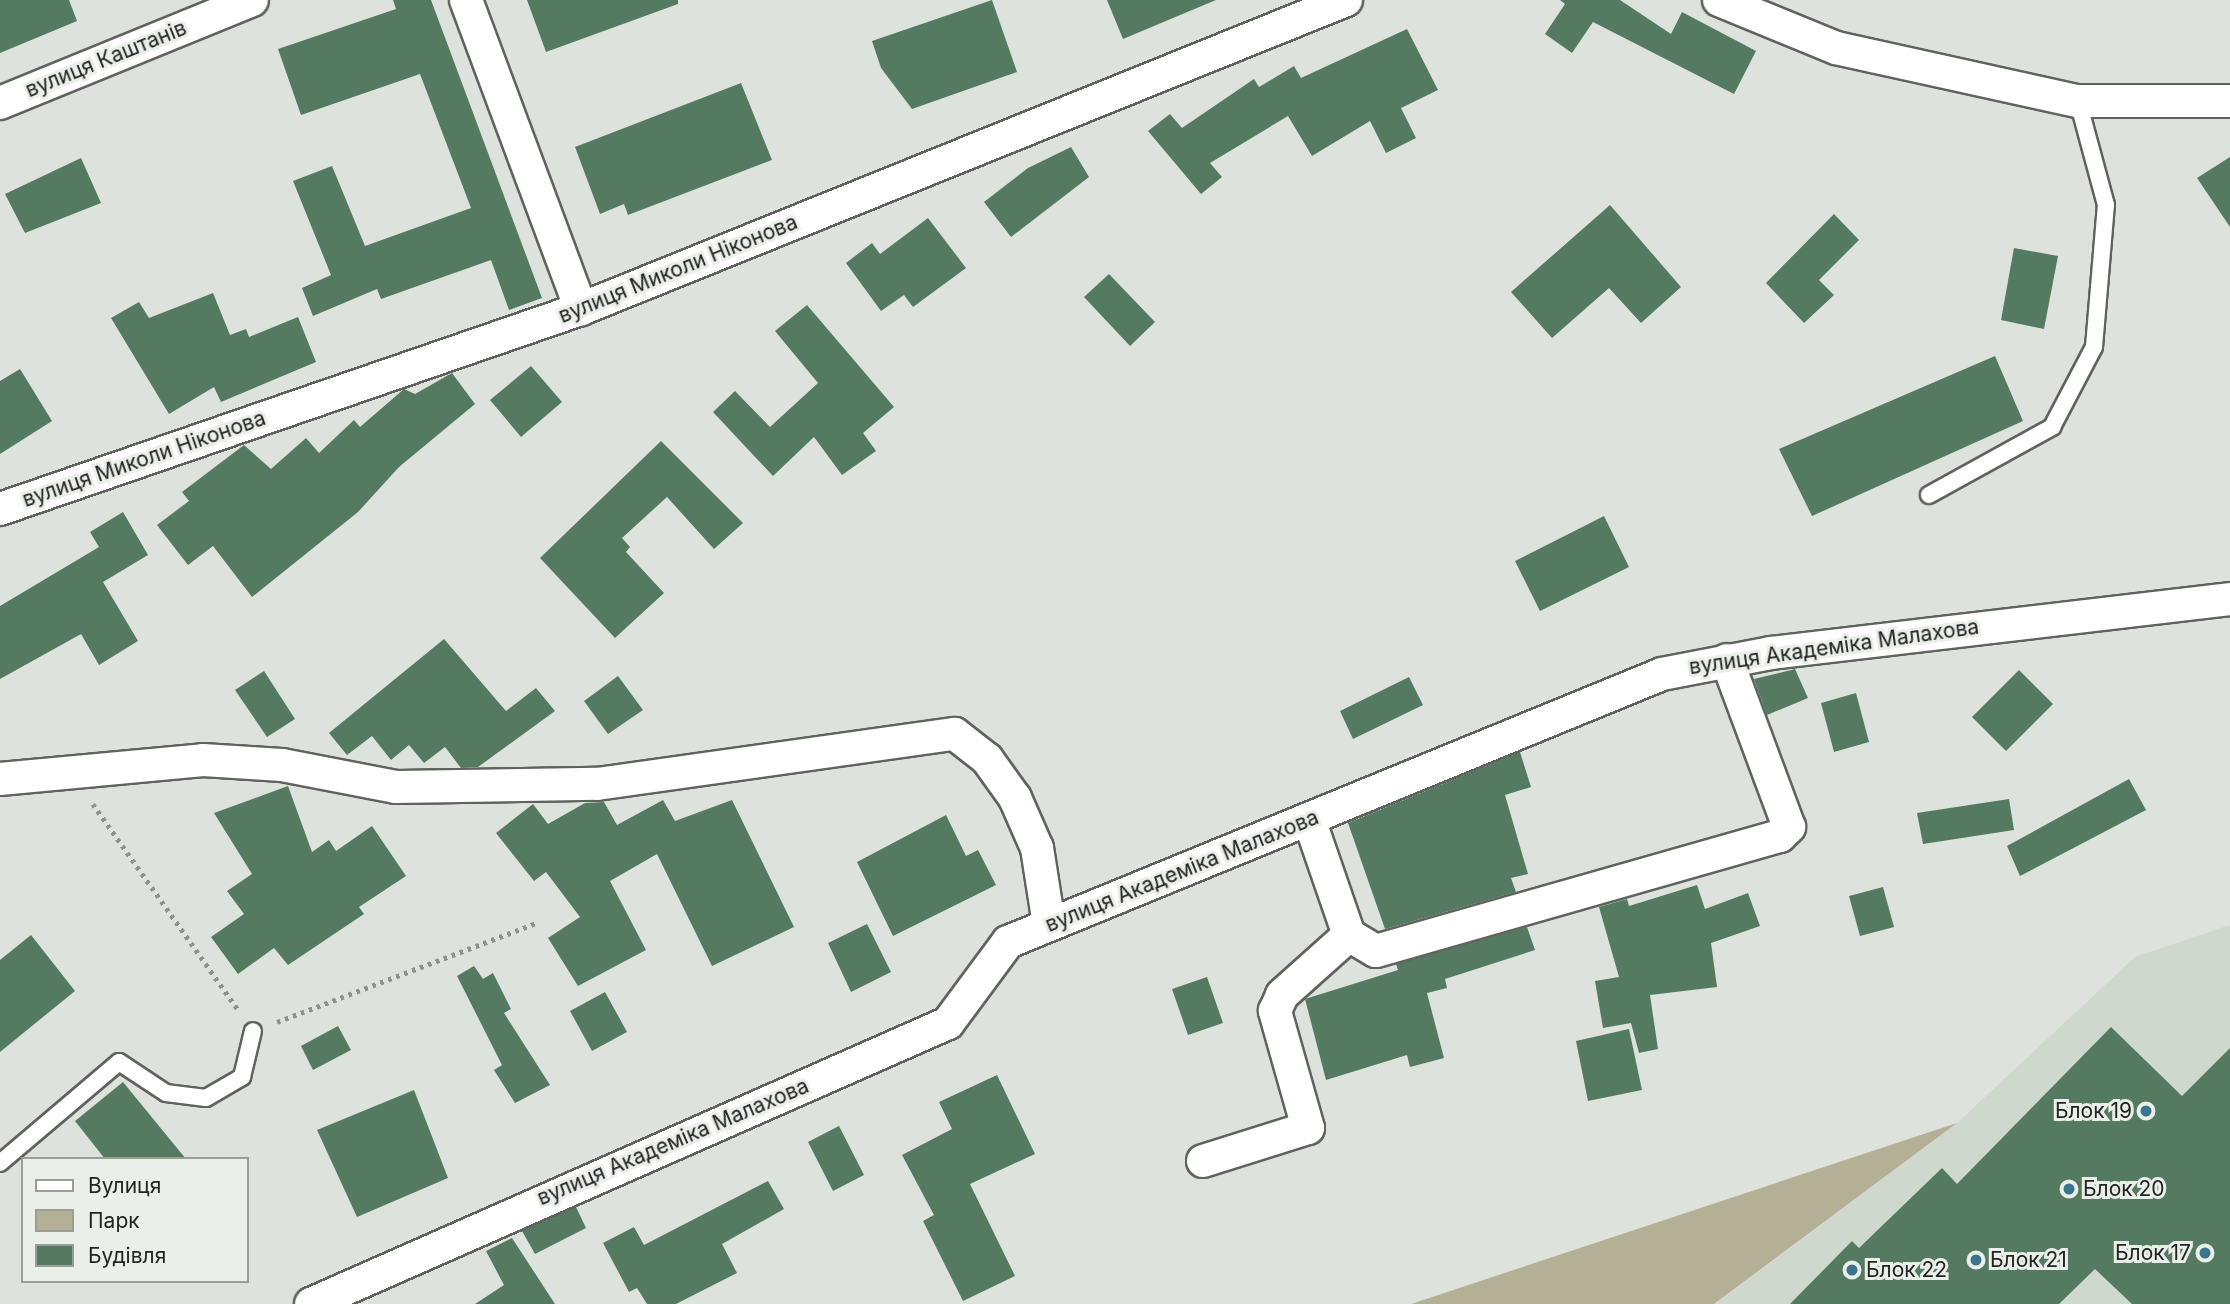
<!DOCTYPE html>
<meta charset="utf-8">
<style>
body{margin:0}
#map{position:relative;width:2230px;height:1304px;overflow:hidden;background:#dde2dc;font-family:Inter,sans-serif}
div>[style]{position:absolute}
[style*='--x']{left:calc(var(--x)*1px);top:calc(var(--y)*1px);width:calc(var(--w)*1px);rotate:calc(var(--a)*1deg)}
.built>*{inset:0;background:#cfd8cd}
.green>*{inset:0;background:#b3b096}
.building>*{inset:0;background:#547b62}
.path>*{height:4.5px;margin-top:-2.25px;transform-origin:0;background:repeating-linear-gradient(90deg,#8e928e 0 3.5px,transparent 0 8.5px)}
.roads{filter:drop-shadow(2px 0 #5f635e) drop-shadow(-2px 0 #5f635e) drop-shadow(0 2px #5f635e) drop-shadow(0 -2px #5f635e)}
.lane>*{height:16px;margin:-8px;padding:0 8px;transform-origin:8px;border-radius:8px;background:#fff}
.street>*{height:32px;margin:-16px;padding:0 16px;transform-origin:16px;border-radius:16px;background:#fff}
.dots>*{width:19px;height:19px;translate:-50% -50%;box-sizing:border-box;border:4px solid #eaefe9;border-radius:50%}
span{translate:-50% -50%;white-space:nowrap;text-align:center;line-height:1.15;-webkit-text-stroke:6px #eaefe9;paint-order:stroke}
.street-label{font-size:21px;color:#222422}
.poi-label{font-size:21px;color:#222422}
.right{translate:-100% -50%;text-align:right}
.left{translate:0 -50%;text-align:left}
.legend{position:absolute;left:21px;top:1157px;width:228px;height:126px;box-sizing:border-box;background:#eaefe9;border:2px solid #9a9e99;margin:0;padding:9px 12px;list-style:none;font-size:21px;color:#222422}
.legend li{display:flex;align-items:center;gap:14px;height:35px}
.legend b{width:35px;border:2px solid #9a9e99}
</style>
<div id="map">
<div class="built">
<i style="clip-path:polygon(2230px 925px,2230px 1304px,1715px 1304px,1957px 1123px,2135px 957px)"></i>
</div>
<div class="green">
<i style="clip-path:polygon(1957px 1123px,1714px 1304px,1411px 1304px)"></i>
</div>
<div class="building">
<i style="clip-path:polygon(0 0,69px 0,77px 21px,0 53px)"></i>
<i style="clip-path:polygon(393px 0,431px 0,542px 298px,509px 310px,491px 260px,381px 299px,377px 289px,313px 316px,302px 288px,331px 275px,293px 181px,332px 166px,365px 246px,471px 208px,420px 74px,301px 115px,278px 49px,396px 9px)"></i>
<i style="clip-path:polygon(527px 0,678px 0,678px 4px,546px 52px)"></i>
<i style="clip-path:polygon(992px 0,1017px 72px,912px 109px,881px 68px,872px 41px)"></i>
<i style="clip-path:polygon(1107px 0,1216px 0,1123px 39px)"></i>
<i style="clip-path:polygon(1560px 0,1620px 0,1671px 34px,1682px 12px,1756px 51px,1734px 94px,1593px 22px,1572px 53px,1545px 34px,1565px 4px)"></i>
<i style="clip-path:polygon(1407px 29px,1438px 90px,1401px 108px,1416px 138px,1386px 153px,1370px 121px,1312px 156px,1288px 116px,1210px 163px,1222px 177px,1201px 194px,1148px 131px,1170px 114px,1182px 128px,1254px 79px,1259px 87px,1294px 66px,1301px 78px)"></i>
<i style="clip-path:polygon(741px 83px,772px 160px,628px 215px,624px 204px,600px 214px,575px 147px)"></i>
<i style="clip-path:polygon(1071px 147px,1089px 177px,1011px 237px,984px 202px,1028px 168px)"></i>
<i style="clip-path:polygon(2230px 157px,2230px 227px,2197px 178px)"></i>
<i style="clip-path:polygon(81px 158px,101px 203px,25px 233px,5px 194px)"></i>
<i style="clip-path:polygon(1610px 205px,1681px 287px,1641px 323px,1609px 288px,1552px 338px,1511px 292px)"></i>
<i style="clip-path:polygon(1834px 214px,1859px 240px,1819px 280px,1834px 295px,1804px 323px,1766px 283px)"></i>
<i style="clip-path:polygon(928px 218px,966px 268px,913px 307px,904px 295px,881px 311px,846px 263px,872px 243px,880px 254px)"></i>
<i style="clip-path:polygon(2014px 248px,2058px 256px,2044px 329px,2001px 320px)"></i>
<i style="clip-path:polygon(1109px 274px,1155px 322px,1130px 346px,1084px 297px)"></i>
<i style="clip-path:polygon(213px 293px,230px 335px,246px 329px,249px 337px,298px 317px,316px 362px,221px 402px,214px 387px,169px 414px,111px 318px,139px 302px,149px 318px)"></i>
<i style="clip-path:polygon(807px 305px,894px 407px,863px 433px,876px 451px,842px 475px,814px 437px,773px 476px,713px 412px,735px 391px,770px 427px,818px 383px,775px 331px)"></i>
<i style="clip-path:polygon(1995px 356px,2023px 421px,1812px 516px,1779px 449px)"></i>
<i style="clip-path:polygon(531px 366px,562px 402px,521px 437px,490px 400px)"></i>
<i style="clip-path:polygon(20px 369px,52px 421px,0 454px,0 381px)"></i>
<i style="clip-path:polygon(452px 373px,475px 404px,399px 467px,358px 512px,252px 597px,213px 546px,188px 565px,157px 525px,189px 501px,182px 492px,244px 445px,271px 469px,306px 438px,319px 453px,354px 420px,360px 427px,404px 389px,415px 394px)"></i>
<i style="clip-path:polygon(661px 441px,743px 523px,714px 549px,667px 497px,622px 538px,630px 547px,626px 552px,664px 593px,615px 638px,540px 558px)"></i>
<i style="clip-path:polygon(123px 512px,148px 555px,103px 582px,138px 641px,99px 665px,81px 634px,0 679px,0 606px,99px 547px,90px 532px)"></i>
<i style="clip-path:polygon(1604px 516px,1629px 567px,1540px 611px,1515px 561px)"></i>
<i style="clip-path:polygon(444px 639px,506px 711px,536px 688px,555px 711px,478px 767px,461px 768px,445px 747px,424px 763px,409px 745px,391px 760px,372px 736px,347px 755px,329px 733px)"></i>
<i style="clip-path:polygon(1795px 669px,1808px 698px,1767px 715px,1754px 679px)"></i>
<i style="clip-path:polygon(2019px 670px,2053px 704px,2006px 751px,1972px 717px)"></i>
<i style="clip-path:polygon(264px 671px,295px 719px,267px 737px,235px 690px)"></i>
<i style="clip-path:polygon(618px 676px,643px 710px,608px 734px,584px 701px)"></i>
<i style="clip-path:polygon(1409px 677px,1423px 705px,1353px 739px,1340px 711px)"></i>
<i style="clip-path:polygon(1856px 693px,1869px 742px,1834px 752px,1821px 703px)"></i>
<i style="clip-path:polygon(1520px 752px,1531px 787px,1505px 795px,1528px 874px,1511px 878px,1516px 892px,1385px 929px,1348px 823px)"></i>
<i style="clip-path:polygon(2129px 779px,2146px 810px,2020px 876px,2007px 846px)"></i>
<i style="clip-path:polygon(288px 786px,312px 852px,329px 840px,336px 851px,372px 826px,406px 876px,359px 907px,364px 914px,288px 965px,274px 948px,238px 974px,211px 937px,244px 914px,227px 891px,252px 874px,214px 813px)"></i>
<i style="clip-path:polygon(2009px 799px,2014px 830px,1923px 844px,1917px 813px)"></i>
<i style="clip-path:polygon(663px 800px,675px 821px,732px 800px,794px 927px,712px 966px,657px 854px,610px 881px,646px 950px,578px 986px,548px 938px,580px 917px,546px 872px,534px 881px,496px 833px,533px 804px,548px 824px,585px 803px,604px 802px,617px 825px)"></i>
<i style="clip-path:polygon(946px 815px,966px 856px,978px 850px,996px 885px,893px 936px,857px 862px)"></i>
<i style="clip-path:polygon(1697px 885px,1705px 909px,1748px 893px,1760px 926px,1711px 943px,1717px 987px,1650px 995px,1658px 1049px,1639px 1053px,1631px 1023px,1603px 1028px,1595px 981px,1619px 977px,1599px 907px,1627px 899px,1629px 906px)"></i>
<i style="clip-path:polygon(1883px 887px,1894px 927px,1860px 936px,1849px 896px)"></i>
<i style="clip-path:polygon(867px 924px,891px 972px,851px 992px,828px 943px)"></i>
<i style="clip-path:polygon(1527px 927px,1535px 950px,1445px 979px,1447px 988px,1427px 993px,1444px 1058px,1410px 1067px,1407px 1055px,1326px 1080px,1305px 999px,1398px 970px,1396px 964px)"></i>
<i style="clip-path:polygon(31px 935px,75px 991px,0 1052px,0 960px)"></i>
<i style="clip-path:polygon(474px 966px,483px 979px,493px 973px,511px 1009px,504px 1013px,550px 1085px,515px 1103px,494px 1070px,502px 1065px,457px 976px)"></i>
<i style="clip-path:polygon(1207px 977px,1223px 1023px,1188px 1035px,1172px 989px)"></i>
<i style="clip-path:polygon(605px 992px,627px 1032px,592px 1051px,570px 1011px)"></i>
<i style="clip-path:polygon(338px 1026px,351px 1050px,313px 1070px,301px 1046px)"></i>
<i style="clip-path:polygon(2111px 1027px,2182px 1096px,2230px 1048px,2230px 1304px,2132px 1304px,2095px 1269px,2059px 1304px,1790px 1304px,1852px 1241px,1859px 1248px,1942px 1168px,1957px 1184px)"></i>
<i style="clip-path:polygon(1629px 1029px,1642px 1090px,1588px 1101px,1576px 1041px)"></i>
<i style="clip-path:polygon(997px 1075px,1035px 1154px,970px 1184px,1015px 1276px,963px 1301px,923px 1221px,934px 1215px,902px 1155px,952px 1129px,939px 1102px)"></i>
<i style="clip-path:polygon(123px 1082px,186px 1159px,105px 1159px,75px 1121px)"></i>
<i style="clip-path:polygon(414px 1090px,448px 1178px,357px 1217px,317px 1130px)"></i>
<i style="clip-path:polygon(839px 1126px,864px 1175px,833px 1191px,808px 1142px)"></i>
<i style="clip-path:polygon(768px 1181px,784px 1209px,722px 1244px,737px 1273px,676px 1304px,647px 1304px,637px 1288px,629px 1292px,603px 1243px,634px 1227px,644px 1245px)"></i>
<i style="clip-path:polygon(576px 1207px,586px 1228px,535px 1254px,522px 1231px)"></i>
<i style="clip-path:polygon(512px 1238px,555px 1304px,475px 1304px,504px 1285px,486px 1251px)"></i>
</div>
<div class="path">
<i style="--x:93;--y:804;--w:253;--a:54.8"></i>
<i style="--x:277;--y:1022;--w:277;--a:-20.9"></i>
</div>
<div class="roads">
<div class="lane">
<i style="--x:1929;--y:495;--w:141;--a:-28.9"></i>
<i style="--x:2052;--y:427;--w:90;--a:-62.3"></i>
<i style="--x:2094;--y:347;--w:143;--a:-85.2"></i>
<i style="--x:2106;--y:205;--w:108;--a:-105.1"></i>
<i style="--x:0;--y:1163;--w:156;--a:-40.3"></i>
<i style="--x:119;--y:1062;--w:56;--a:33.4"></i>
<i style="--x:166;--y:1093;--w:40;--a:7.1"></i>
<i style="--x:206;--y:1098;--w:42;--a:-30.3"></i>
<i style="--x:242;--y:1077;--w:47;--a:-76.6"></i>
</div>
<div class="street">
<i style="--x:466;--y:0;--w:330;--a:69.6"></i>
<i style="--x:1719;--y:0;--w:126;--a:22.3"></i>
<i style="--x:1836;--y:48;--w:248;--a:12.4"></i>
<i style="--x:2078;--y:101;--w:152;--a:0"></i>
<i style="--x:0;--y:103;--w:272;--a:-22.2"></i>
<i style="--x:0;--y:509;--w:614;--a:-19"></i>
<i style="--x:581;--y:309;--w:825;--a:-21.99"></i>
<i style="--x:0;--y:779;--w:204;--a:-5.3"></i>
<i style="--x:203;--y:760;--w:79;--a:3.6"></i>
<i style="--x:282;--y:765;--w:116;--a:10.9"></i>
<i style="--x:396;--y:787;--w:201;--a:-0.9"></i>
<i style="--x:597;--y:784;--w:361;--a:-8"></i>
<i style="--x:955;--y:734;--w:41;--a:38"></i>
<i style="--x:987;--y:759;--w:48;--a:54.3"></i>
<i style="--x:1015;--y:798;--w:55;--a:66.3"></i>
<i style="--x:1037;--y:848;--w:78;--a:81.1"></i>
<i style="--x:1309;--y:819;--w:123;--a:71"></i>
<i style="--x:1349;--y:935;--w:31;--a:31"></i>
<i style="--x:1376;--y:951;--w:420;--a:-15.9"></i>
<i style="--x:1780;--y:836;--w:13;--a:-45"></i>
<i style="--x:1789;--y:827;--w:178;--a:-110.4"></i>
<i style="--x:1203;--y:1161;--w:110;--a:-17.4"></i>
<i style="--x:1308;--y:1128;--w:122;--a:-105.8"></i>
<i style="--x:1275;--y:1011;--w:17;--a:-66"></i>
<i style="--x:1282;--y:995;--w:90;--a:-41.8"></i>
<i style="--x:311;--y:1304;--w:696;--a:-23.8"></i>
<i style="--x:948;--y:1023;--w:101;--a:-53.5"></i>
<i style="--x:1008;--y:942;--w:707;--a:-22.28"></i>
<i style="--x:1662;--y:674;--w:111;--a:-10.9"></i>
<i style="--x:1771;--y:653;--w:462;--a:-6.7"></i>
</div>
</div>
<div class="dots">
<i style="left:2146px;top:1111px;background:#3b748d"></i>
<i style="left:2069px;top:1189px;background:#3b748d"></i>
<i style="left:2205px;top:1253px;background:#3b748d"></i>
<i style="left:1976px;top:1260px;background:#3b748d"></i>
<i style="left:1852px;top:1270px;background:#3b748d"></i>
</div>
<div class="street-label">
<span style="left:106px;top:59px;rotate:-22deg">вулиця Каштанів</span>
<span style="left:678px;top:269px;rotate:-22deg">вулиця Миколи Ніконова</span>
<span style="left:144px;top:459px;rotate:-19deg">вулиця Миколи Ніконова</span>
<span style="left:1834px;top:647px;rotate:-8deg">вулиця Академіка Малахова</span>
<span style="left:1182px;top:871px;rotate:-22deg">вулиця Академіка Малахова</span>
<span style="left:673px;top:1142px;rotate:-23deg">вулиця Академіка Малахова</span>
</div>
<div class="poi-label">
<span class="right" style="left:2132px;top:1111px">Блок 19</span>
<span class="left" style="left:2083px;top:1189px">Блок 20</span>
<span class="right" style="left:2191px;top:1253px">Блок 17</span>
<span class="left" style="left:1990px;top:1260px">Блок 21</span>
<span class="left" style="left:1866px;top:1270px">Блок 22</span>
</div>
<ul class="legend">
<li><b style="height:9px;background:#fff"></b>Вулиця</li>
<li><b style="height:19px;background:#b3b096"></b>Парк</li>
<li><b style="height:19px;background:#547b62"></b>Будівля</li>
</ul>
</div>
